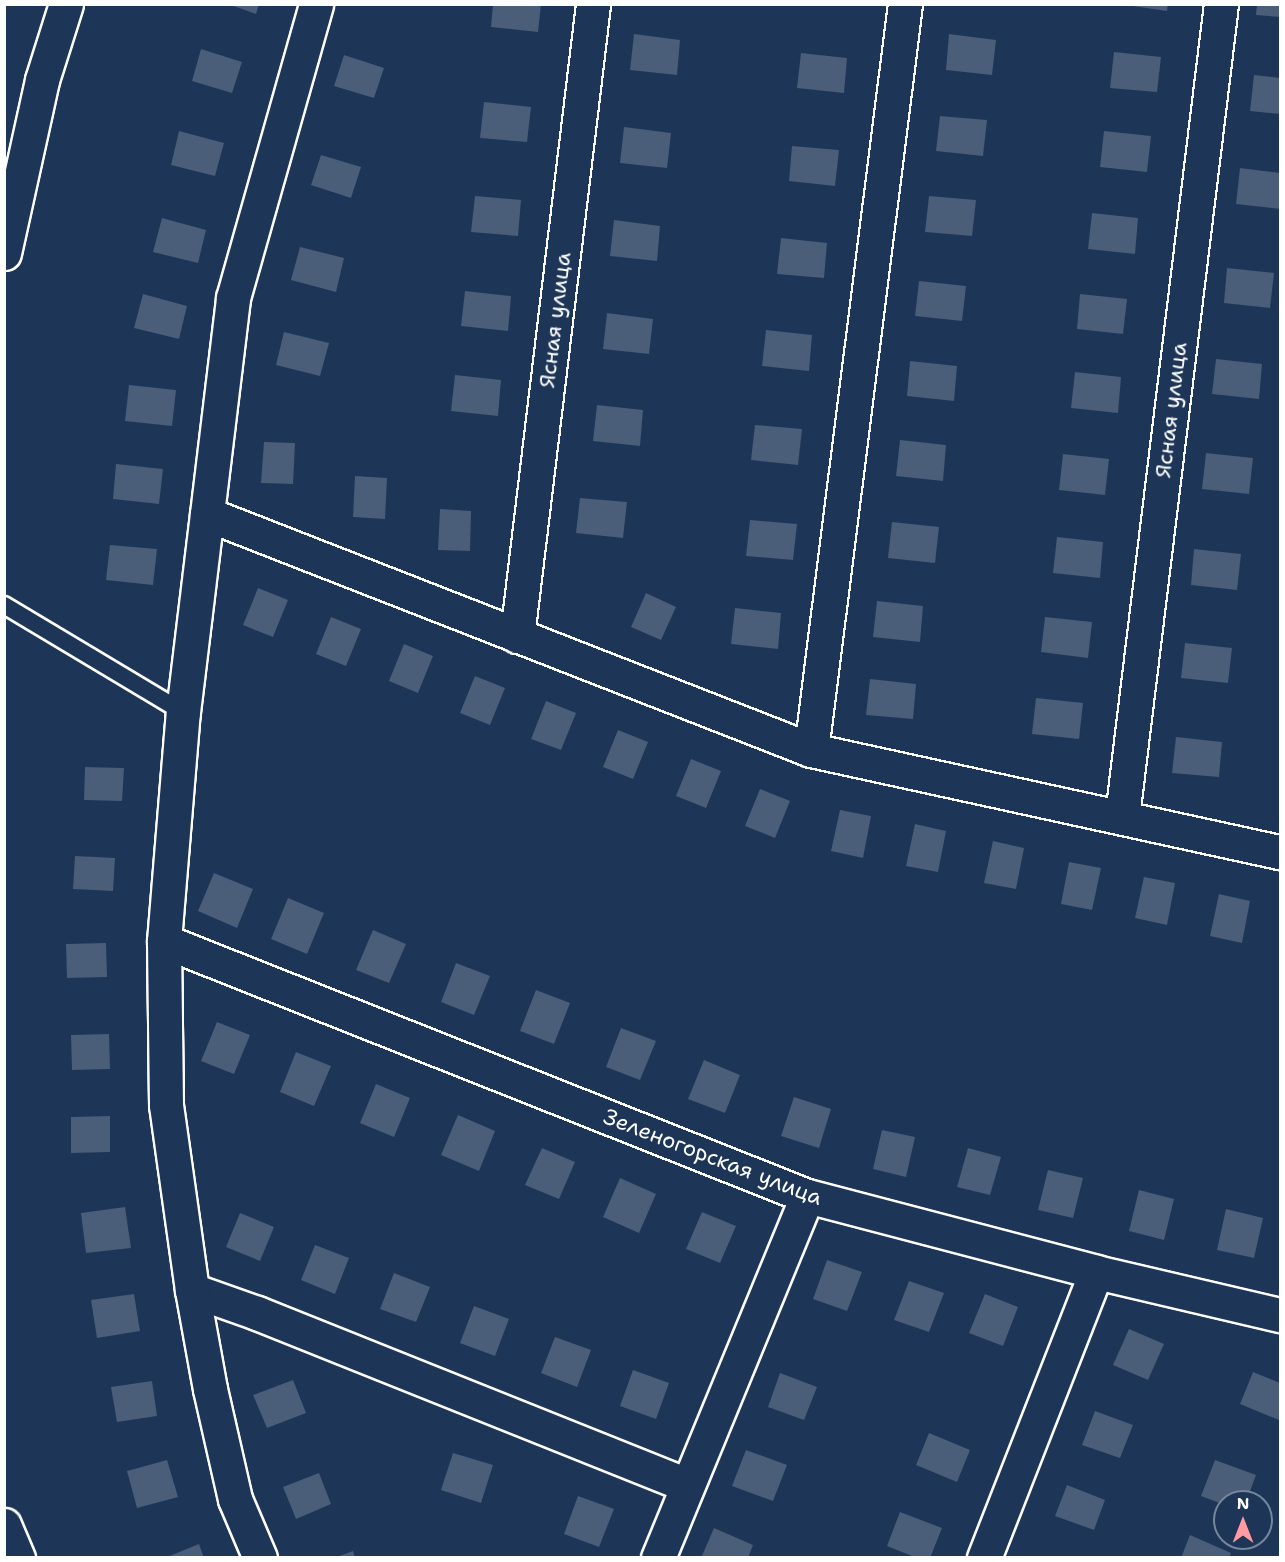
<!DOCTYPE html>
<meta charset="utf-8">
<style>
body{margin:0}
#map{position:relative;width:1285px;height:1562px;overflow:hidden;background:#1d3557;font-family:"Shantell Sans",sans-serif}
div>[style]{position:absolute}
[style*='--x']{left:calc(var(--x)*1px);top:calc(var(--y)*1px);width:calc(var(--w)*1px);rotate:calc(var(--a)*1deg)}
.building>*{inset:0;background:#4a5d79}
.roads{filter:drop-shadow(2px 0 #fff) drop-shadow(-2px 0 #fff) drop-shadow(0 2px #fff) drop-shadow(0 -2px #fff)}
.lane>*{height:16px;margin:-8px;padding:0 8px;transform-origin:8px;border-radius:8px;background:#1d3557}
.street>*{height:33px;margin:-16.5px;padding:0 16.5px;transform-origin:16.5px;border-radius:16.5px;background:#1d3557}
span{translate:-50% -50%;white-space:nowrap;text-align:center;line-height:1.15;-webkit-text-stroke:4.5px #1d3557;paint-order:stroke}
.street-label{font-size:22px;color:#fff}
.frame{position:absolute;inset:0;border:6px solid #fff;pointer-events:none}
.north{position:absolute;left:1213px;top:1490px;width:60px;height:60px;box-sizing:border-box;background:#1d3557;border:2px solid #77869a;border-radius:50%;rotate:0deg;font-size:16px;font-weight:700;line-height:24px;text-align:center;color:#fff}
.north::after{content:'';display:block;margin:auto;width:21px;height:27px;background:#ff9aa2;clip-path:polygon(50% 0,100% 100%,50% 72%,0 100%)}
</style>
<div id="map">
<div class="building">
<i style="clip-path:polygon(228px 4px,259px 4px,256px 14px)"></i>
<i style="clip-path:polygon(493px 4px,541px 4px,538px 32px,491px 27px)"></i>
<i style="clip-path:polygon(1119px 4px,1168px 4px,1167px 11px)"></i>
<i style="clip-path:polygon(1257px 4px,1280px 4px,1280px 17px,1256px 15px)"></i>
<i style="clip-path:polygon(634px 34px,680px 40px,677px 75px,630px 70px)"></i>
<i style="clip-path:polygon(949px 34px,996px 40px,992px 75px,946px 70px)"></i>
<i style="clip-path:polygon(201px 49px,242px 62px,232px 93px,192px 81px)"></i>
<i style="clip-path:polygon(1114px 52px,1161px 57px,1157px 92px,1110px 88px)"></i>
<i style="clip-path:polygon(801px 53px,847px 58px,844px 93px,797px 88px)"></i>
<i style="clip-path:polygon(344px 55px,384px 68px,374px 98px,334px 86px)"></i>
<i style="clip-path:polygon(1254px 75px,1280px 78px,1280px 114px,1250px 111px)"></i>
<i style="clip-path:polygon(484px 102px,531px 107px,527px 142px,480px 138px)"></i>
<i style="clip-path:polygon(940px 116px,987px 120px,983px 156px,936px 151px)"></i>
<i style="clip-path:polygon(624px 127px,671px 133px,667px 168px,620px 163px)"></i>
<i style="clip-path:polygon(179px 131px,224px 143px,215px 176px,171px 165px)"></i>
<i style="clip-path:polygon(1104px 131px,1151px 136px,1147px 172px,1100px 167px)"></i>
<i style="clip-path:polygon(792px 146px,839px 150px,835px 186px,789px 181px)"></i>
<i style="clip-path:polygon(321px 155px,361px 167px,351px 198px,311px 185px)"></i>
<i style="clip-path:polygon(1240px 168px,1280px 173px,1280px 209px,1236px 204px)"></i>
<i style="clip-path:polygon(475px 196px,521px 200px,518px 236px,471px 232px)"></i>
<i style="clip-path:polygon(929px 196px,976px 200px,972px 236px,925px 232px)"></i>
<i style="clip-path:polygon(1092px 213px,1138px 218px,1135px 254px,1088px 249px)"></i>
<i style="clip-path:polygon(162px 218px,206px 230px,198px 263px,153px 252px)"></i>
<i style="clip-path:polygon(614px 220px,660px 226px,657px 261px,610px 256px)"></i>
<i style="clip-path:polygon(781px 238px,827px 243px,824px 278px,777px 274px)"></i>
<i style="clip-path:polygon(300px 247px,344px 258px,336px 292px,291px 280px)"></i>
<i style="clip-path:polygon(1227px 268px,1274px 273px,1270px 308px,1224px 303px)"></i>
<i style="clip-path:polygon(919px 281px,966px 286px,962px 321px,915px 316px)"></i>
<i style="clip-path:polygon(465px 291px,511px 296px,508px 331px,461px 326px)"></i>
<i style="clip-path:polygon(143px 294px,187px 306px,179px 339px,134px 328px)"></i>
<i style="clip-path:polygon(1080px 294px,1127px 299px,1123px 334px,1077px 329px)"></i>
<i style="clip-path:polygon(607px 313px,653px 319px,649px 354px,603px 349px)"></i>
<i style="clip-path:polygon(766px 330px,812px 335px,809px 371px,762px 366px)"></i>
<i style="clip-path:polygon(284px 332px,329px 343px,320px 376px,276px 365px)"></i>
<i style="clip-path:polygon(1216px 359px,1262px 364px,1259px 399px,1212px 394px)"></i>
<i style="clip-path:polygon(910px 361px,957px 366px,954px 401px,907px 396px)"></i>
<i style="clip-path:polygon(1075px 372px,1121px 377px,1118px 413px,1071px 408px)"></i>
<i style="clip-path:polygon(455px 375px,501px 380px,498px 416px,451px 411px)"></i>
<i style="clip-path:polygon(129px 385px,176px 390px,172px 426px,125px 421px)"></i>
<i style="clip-path:polygon(597px 405px,643px 410px,640px 446px,593px 441px)"></i>
<i style="clip-path:polygon(755px 425px,802px 429px,798px 465px,751px 460px)"></i>
<i style="clip-path:polygon(900px 440px,946px 445px,943px 481px,896px 476px)"></i>
<i style="clip-path:polygon(264px 442px,295px 443px,293px 484px,261px 483px)"></i>
<i style="clip-path:polygon(1206px 453px,1253px 458px,1249px 494px,1202px 489px)"></i>
<i style="clip-path:polygon(1063px 454px,1109px 459px,1105px 495px,1059px 490px)"></i>
<i style="clip-path:polygon(116px 464px,163px 469px,159px 504px,113px 499px)"></i>
<i style="clip-path:polygon(355px 476px,387px 478px,385px 519px,353px 517px)"></i>
<i style="clip-path:polygon(580px 498px,627px 502px,623px 538px,576px 533px)"></i>
<i style="clip-path:polygon(440px 509px,471px 511px,470px 551px,438px 550px)"></i>
<i style="clip-path:polygon(750px 520px,797px 524px,793px 560px,746px 556px)"></i>
<i style="clip-path:polygon(892px 522px,939px 527px,935px 563px,888px 558px)"></i>
<i style="clip-path:polygon(1057px 537px,1103px 542px,1100px 578px,1053px 573px)"></i>
<i style="clip-path:polygon(110px 545px,157px 549px,153px 585px,106px 580px)"></i>
<i style="clip-path:polygon(1194px 549px,1241px 554px,1237px 590px,1191px 585px)"></i>
<i style="clip-path:polygon(258px 588px,288px 600px,273px 637px,243px 625px)"></i>
<i style="clip-path:polygon(646px 593px,676px 607px,661px 640px,631px 627px)"></i>
<i style="clip-path:polygon(877px 601px,923px 606px,920px 642px,873px 637px)"></i>
<i style="clip-path:polygon(735px 608px,781px 613px,778px 649px,731px 644px)"></i>
<i style="clip-path:polygon(331px 617px,361px 629px,346px 666px,316px 654px)"></i>
<i style="clip-path:polygon(1045px 617px,1092px 622px,1088px 658px,1041px 652px)"></i>
<i style="clip-path:polygon(1185px 643px,1232px 648px,1228px 683px,1181px 678px)"></i>
<i style="clip-path:polygon(404px 644px,433px 656px,418px 693px,389px 681px)"></i>
<i style="clip-path:polygon(475px 676px,505px 688px,490px 725px,460px 713px)"></i>
<i style="clip-path:polygon(870px 679px,916px 684px,913px 719px,866px 715px)"></i>
<i style="clip-path:polygon(1036px 698px,1083px 703px,1079px 739px,1032px 734px)"></i>
<i style="clip-path:polygon(546px 701px,576px 713px,561px 750px,531px 739px)"></i>
<i style="clip-path:polygon(618px 730px,648px 742px,633px 779px,603px 767px)"></i>
<i style="clip-path:polygon(1176px 737px,1222px 742px,1219px 777px,1172px 773px)"></i>
<i style="clip-path:polygon(691px 759px,721px 771px,706px 808px,676px 796px)"></i>
<i style="clip-path:polygon(85px 767px,124px 768px,122px 801px,84px 800px)"></i>
<i style="clip-path:polygon(760px 789px,790px 801px,775px 838px,745px 826px)"></i>
<i style="clip-path:polygon(840px 810px,871px 816px,863px 858px,831px 851px)"></i>
<i style="clip-path:polygon(915px 824px,946px 831px,938px 872px,906px 866px)"></i>
<i style="clip-path:polygon(993px 841px,1024px 848px,1016px 889px,984px 883px)"></i>
<i style="clip-path:polygon(75px 856px,115px 858px,113px 891px,73px 889px)"></i>
<i style="clip-path:polygon(1069px 862px,1101px 868px,1092px 910px,1061px 904px)"></i>
<i style="clip-path:polygon(214px 873px,253px 889px,237px 928px,198px 911px)"></i>
<i style="clip-path:polygon(1144px 877px,1175px 883px,1167px 925px,1135px 918px)"></i>
<i style="clip-path:polygon(1219px 894px,1250px 901px,1242px 943px,1210px 936px)"></i>
<i style="clip-path:polygon(288px 898px,324px 913px,307px 954px,271px 939px)"></i>
<i style="clip-path:polygon(373px 930px,406px 944px,389px 983px,356px 970px)"></i>
<i style="clip-path:polygon(106px 943px,107px 977px,67px 978px,66px 944px)"></i>
<i style="clip-path:polygon(456px 963px,490px 976px,474px 1015px,441px 1002px)"></i>
<i style="clip-path:polygon(536px 990px,570px 1003px,554px 1044px,520px 1031px)"></i>
<i style="clip-path:polygon(217px 1022px,250px 1035px,234px 1074px,201px 1061px)"></i>
<i style="clip-path:polygon(621px 1028px,656px 1041px,640px 1080px,606px 1067px)"></i>
<i style="clip-path:polygon(109px 1034px,110px 1069px,72px 1070px,71px 1035px)"></i>
<i style="clip-path:polygon(296px 1052px,331px 1066px,314px 1106px,280px 1092px)"></i>
<i style="clip-path:polygon(704px 1060px,740px 1075px,725px 1113px,688px 1099px)"></i>
<i style="clip-path:polygon(376px 1084px,410px 1098px,394px 1137px,360px 1123px)"></i>
<i style="clip-path:polygon(794px 1097px,831px 1109px,819px 1148px,781px 1136px)"></i>
<i style="clip-path:polygon(458px 1115px,495px 1131px,479px 1171px,441px 1155px)"></i>
<i style="clip-path:polygon(110px 1116px,110px 1152px,71px 1153px,71px 1117px)"></i>
<i style="clip-path:polygon(882px 1130px,915px 1137px,906px 1177px,873px 1169px)"></i>
<i style="clip-path:polygon(542px 1148px,575px 1162px,559px 1199px,525px 1185px)"></i>
<i style="clip-path:polygon(968px 1148px,1001px 1157px,990px 1195px,957px 1187px)"></i>
<i style="clip-path:polygon(1048px 1170px,1083px 1178px,1073px 1218px,1038px 1210px)"></i>
<i style="clip-path:polygon(620px 1178px,656px 1194px,639px 1233px,603px 1217px)"></i>
<i style="clip-path:polygon(1139px 1190px,1174px 1199px,1164px 1240px,1129px 1231px)"></i>
<i style="clip-path:polygon(125px 1207px,131px 1248px,86px 1253px,81px 1213px)"></i>
<i style="clip-path:polygon(1226px 1209px,1263px 1218px,1254px 1258px,1217px 1250px)"></i>
<i style="clip-path:polygon(702px 1212px,736px 1226px,720px 1263px,686px 1249px)"></i>
<i style="clip-path:polygon(240px 1213px,274px 1227px,260px 1261px,226px 1247px)"></i>
<i style="clip-path:polygon(315px 1245px,349px 1258px,335px 1294px,301px 1280px)"></i>
<i style="clip-path:polygon(827px 1260px,862px 1272px,847px 1311px,813px 1299px)"></i>
<i style="clip-path:polygon(394px 1273px,430px 1287px,416px 1322px,380px 1309px)"></i>
<i style="clip-path:polygon(909px 1281px,944px 1293px,929px 1332px,894px 1320px)"></i>
<i style="clip-path:polygon(134px 1294px,140px 1331px,97px 1338px,91px 1300px)"></i>
<i style="clip-path:polygon(985px 1294px,1018px 1307px,1003px 1346px,969px 1333px)"></i>
<i style="clip-path:polygon(474px 1306px,509px 1319px,495px 1356px,460px 1343px)"></i>
<i style="clip-path:polygon(1129px 1329px,1164px 1344px,1148px 1380px,1113px 1365px)"></i>
<i style="clip-path:polygon(555px 1337px,591px 1350px,577px 1387px,541px 1373px)"></i>
<i style="clip-path:polygon(633px 1370px,669px 1383px,656px 1419px,620px 1406px)"></i>
<i style="clip-path:polygon(1253px 1372px,1280px 1383px,1279px 1420px,1240px 1404px)"></i>
<i style="clip-path:polygon(780px 1373px,817px 1387px,804px 1420px,768px 1407px)"></i>
<i style="clip-path:polygon(293px 1380px,306px 1413px,267px 1428px,253px 1395px)"></i>
<i style="clip-path:polygon(152px 1381px,157px 1416px,117px 1422px,111px 1387px)"></i>
<i style="clip-path:polygon(1095px 1411px,1133px 1425px,1120px 1458px,1082px 1445px)"></i>
<i style="clip-path:polygon(929px 1433px,970px 1450px,957px 1482px,916px 1465px)"></i>
<i style="clip-path:polygon(746px 1450px,787px 1465px,773px 1501px,732px 1486px)"></i>
<i style="clip-path:polygon(453px 1453px,493px 1465px,481px 1503px,441px 1490px)"></i>
<i style="clip-path:polygon(167px 1460px,178px 1497px,137px 1508px,127px 1471px)"></i>
<i style="clip-path:polygon(1215px 1460px,1256px 1475px,1246px 1502px,1225px 1502px,1225px 1505px,1201px 1496px)"></i>
<i style="clip-path:polygon(319px 1473px,331px 1504px,296px 1519px,283px 1487px)"></i>
<i style="clip-path:polygon(1067px 1485px,1105px 1500px,1094px 1530px,1055px 1516px)"></i>
<i style="clip-path:polygon(578px 1496px,614px 1509px,599px 1547px,564px 1534px)"></i>
<i style="clip-path:polygon(900px 1512px,942px 1528px,930px 1558px,917px 1558px,887px 1546px)"></i>
<i style="clip-path:polygon(714px 1528px,753px 1545px,748px 1558px,701px 1558px)"></i>
<i style="clip-path:polygon(1190px 1535px,1231px 1553px,1229px 1558px,1181px 1558px)"></i>
<i style="clip-path:polygon(199px 1544px,204px 1558px,167px 1558px,167px 1557px)"></i>
<i style="clip-path:polygon(353px 1551px,355px 1558px,337px 1558px,337px 1557px)"></i>
</div>
<div class="roads">
<div class="lane">
<i style="--x:4;--y:605;--w:209;--a:30.9"></i>
</div>
<div class="street">
<i style="--x:4;--y:253;--w:177;--a:-77.6"></i>
<i style="--x:42;--y:80;--w:80;--a:-72.5"></i>
<i style="--x:207;--y:514;--w:648;--a:21.34"></i>
<i style="--x:811;--y:750;--w:480;--a:12.3"></i>
<i style="--x:517;--y:636;--w:637;--a:-83.14"></i>
<i style="--x:811;--y:750;--w:752;--a:-82.82"></i>
<i style="--x:1122;--y:816;--w:818;--a:-83.05"></i>
<i style="--x:164;--y:941;--w:692;--a:21.63"></i>
<i style="--x:807;--y:1196;--w:299;--a:14.7"></i>
<i style="--x:1096;--y:1272;--w:189;--a:13.2"></i>
<i style="--x:192;--y:1290;--w:69;--a:19.5"></i>
<i style="--x:257;--y:1313;--w:463;--a:21.8"></i>
<i style="--x:4;--y:1525;--w:36;--a:67"></i>
<i style="--x:260;--y:1558;--w:64;--a:-113"></i>
<i style="--x:235;--y:1499;--w:113;--a:-102.8"></i>
<i style="--x:210;--y:1389;--w:101;--a:-100.3"></i>
<i style="--x:192;--y:1290;--w:187;--a:-98"></i>
<i style="--x:166;--y:1105;--w:164;--a:-90.7"></i>
<i style="--x:164;--y:941;--w:230;--a:-85.3"></i>
<i style="--x:183;--y:712;--w:417;--a:-83.1"></i>
<i style="--x:233;--y:298;--w:305;--a:-74.2"></i>
<i style="--x:658;--y:1558;--w:391;--a:-67.6"></i>
<i style="--x:984;--y:1558;--w:307;--a:-68.6"></i>
</div>
</div>
<div class="street-label">
<span style="left:555px;top:320px;rotate:-83deg">Ясная улица</span>
<span style="left:1171px;top:410px;rotate:-83deg">Ясная улица</span>
<span style="left:713px;top:1157px;rotate:21deg">Зеленогорская улица</span>
</div>
<div class="frame"></div>
<div class="north">N</div>
</div>
